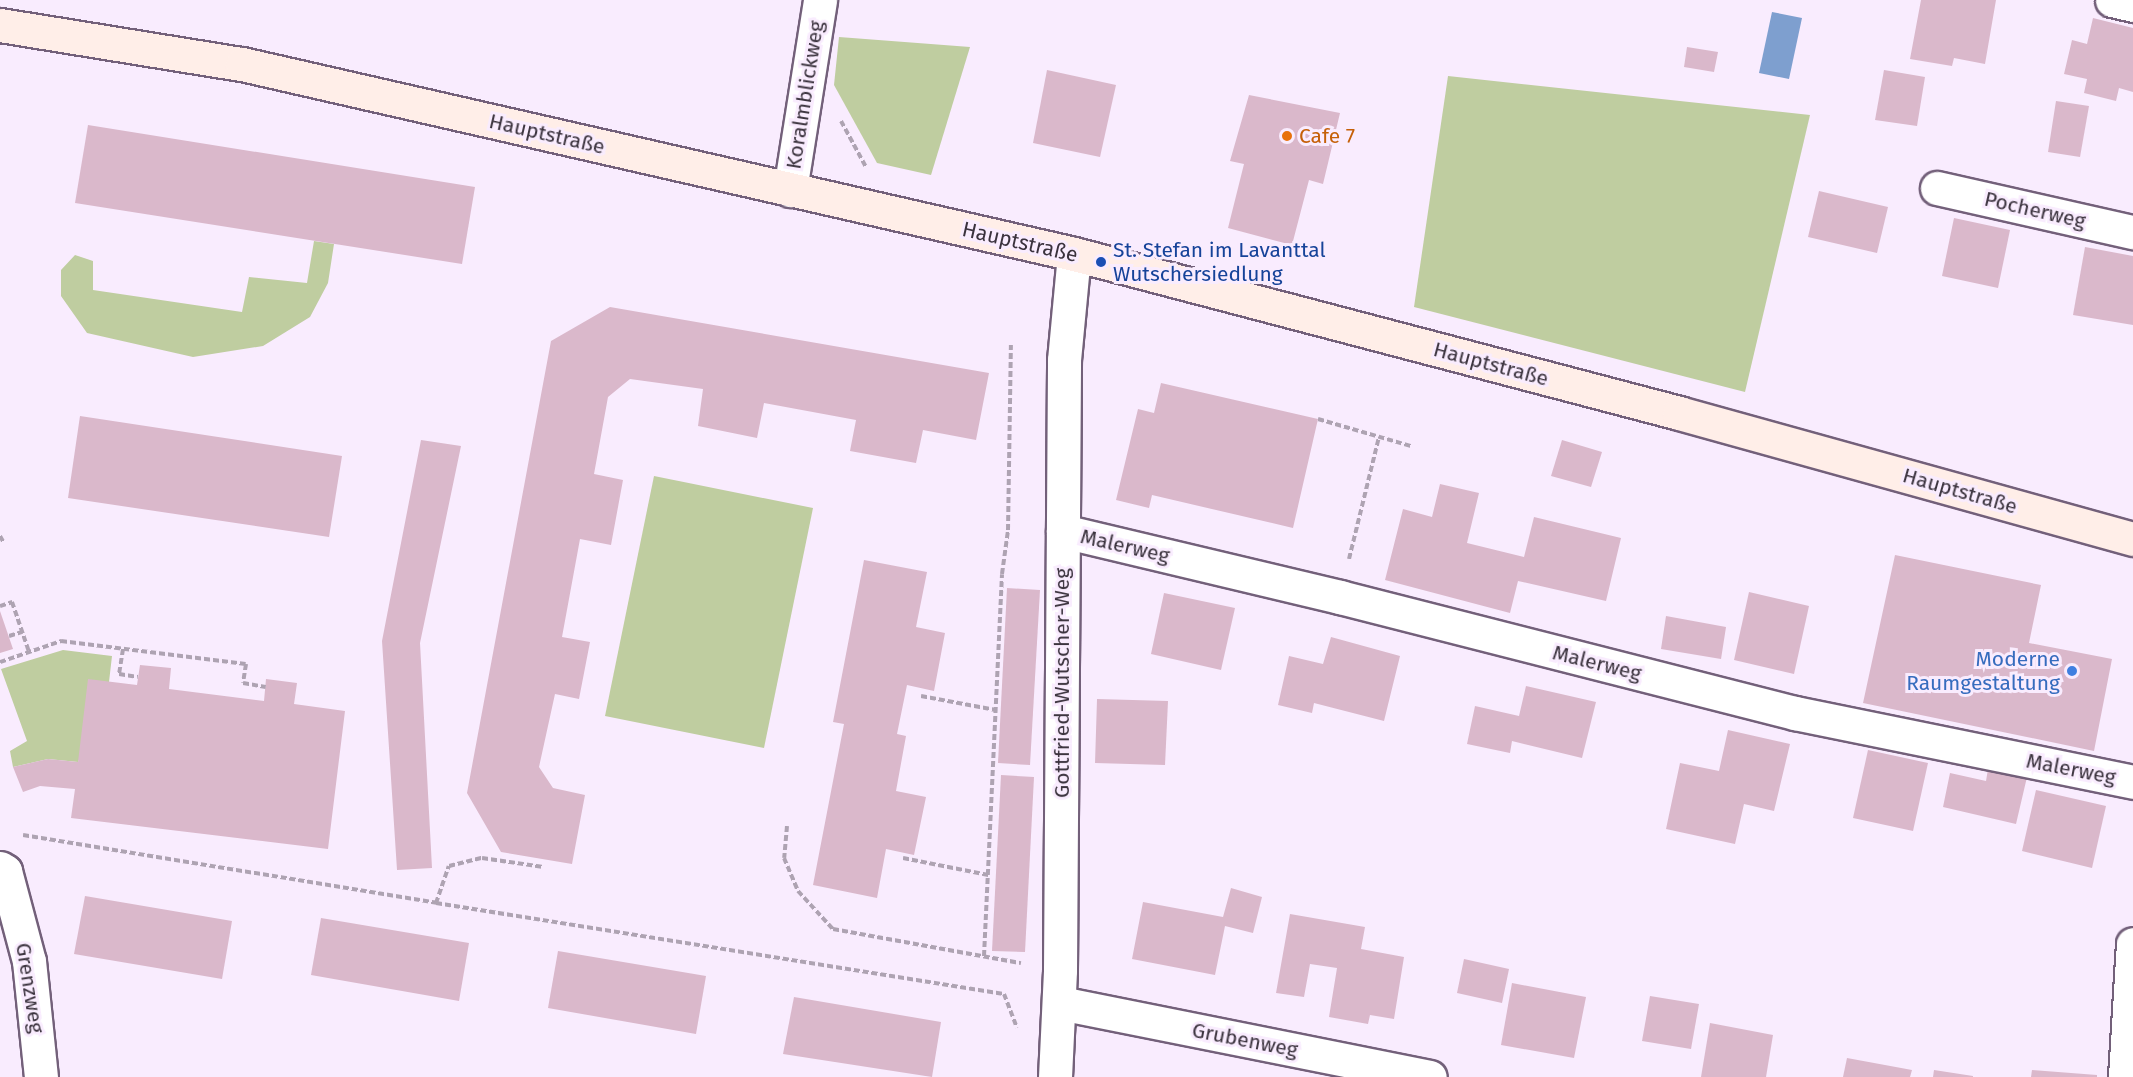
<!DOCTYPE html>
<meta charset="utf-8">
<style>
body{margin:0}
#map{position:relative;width:2133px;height:1077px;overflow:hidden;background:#f9ecfe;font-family:"Fira Sans",sans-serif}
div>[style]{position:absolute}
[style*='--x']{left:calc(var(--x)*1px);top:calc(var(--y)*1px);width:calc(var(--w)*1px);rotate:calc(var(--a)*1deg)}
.green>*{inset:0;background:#bfcda0}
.water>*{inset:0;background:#7e9fcf}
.building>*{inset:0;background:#dab8cb}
.path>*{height:4px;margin-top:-2px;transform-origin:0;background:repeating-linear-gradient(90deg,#aea3b2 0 6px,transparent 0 9px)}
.roads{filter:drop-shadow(2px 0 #73607a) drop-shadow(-2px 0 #73607a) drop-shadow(0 2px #73607a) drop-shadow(0 -2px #73607a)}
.street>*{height:33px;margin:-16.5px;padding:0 16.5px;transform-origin:16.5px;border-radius:16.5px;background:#fff}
.secondary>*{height:33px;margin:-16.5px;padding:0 16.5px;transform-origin:16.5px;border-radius:16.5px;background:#ffeee8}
.dots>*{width:16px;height:16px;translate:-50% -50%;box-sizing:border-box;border:3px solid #f9ecfe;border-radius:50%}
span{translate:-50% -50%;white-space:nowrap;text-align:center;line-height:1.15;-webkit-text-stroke:6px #f9ecfe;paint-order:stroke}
.street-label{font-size:21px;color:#3a323d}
.food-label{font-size:21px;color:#c56008}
.left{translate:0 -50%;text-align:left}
.transit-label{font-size:21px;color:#164399}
.shop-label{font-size:21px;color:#366cbe}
.right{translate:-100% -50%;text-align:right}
</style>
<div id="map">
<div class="green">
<i style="clip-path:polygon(839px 37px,970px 47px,931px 175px,877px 163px,834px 85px)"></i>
<i style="clip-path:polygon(1448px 76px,1810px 115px,1745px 392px,1414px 307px)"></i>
<i style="clip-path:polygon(314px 241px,334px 244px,328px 283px,310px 317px,263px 346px,193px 357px,87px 333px,61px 296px,61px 270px,75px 255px,93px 261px,93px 290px,242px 312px,249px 277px,307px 283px)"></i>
<i style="clip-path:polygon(654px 476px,813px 508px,764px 748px,605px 716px)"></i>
<i style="clip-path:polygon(63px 650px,112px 656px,109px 682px,78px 762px,48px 759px,13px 767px,10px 751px,27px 741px,1px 669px)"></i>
</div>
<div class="water">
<i style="clip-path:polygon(1772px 12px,1802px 18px,1789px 79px,1759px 73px)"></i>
</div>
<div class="building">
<i style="clip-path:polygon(1921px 0,1996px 0,1985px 64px,1954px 58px,1952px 66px,1910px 59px)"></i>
<i style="clip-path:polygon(2093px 18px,2133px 28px,2133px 92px,2119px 88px,2116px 101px,2084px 93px,2087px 79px,2064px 74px,2072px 40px,2087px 44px)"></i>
<i style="clip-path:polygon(1687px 47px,1718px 52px,1714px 72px,1684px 67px)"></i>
<i style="clip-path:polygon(1047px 70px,1116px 85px,1100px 157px,1033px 143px)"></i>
<i style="clip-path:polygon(1884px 70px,1925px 77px,1917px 126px,1875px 120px)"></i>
<i style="clip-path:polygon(1249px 95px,1340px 113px,1323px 184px,1309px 180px,1292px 245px,1228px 228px,1244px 164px,1230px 161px)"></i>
<i style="clip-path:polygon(2056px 101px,2089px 106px,2080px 157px,2048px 152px)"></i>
<i style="clip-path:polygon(88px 125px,475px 187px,462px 264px,75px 203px)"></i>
<i style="clip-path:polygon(1819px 191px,1888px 207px,1877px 253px,1808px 237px)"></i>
<i style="clip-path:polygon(1954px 218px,2010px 230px,1998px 288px,1942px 276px)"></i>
<i style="clip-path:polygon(2085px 247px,2133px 256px,2133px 325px,2073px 315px)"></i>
<i style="clip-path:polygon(610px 307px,989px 373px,976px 440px,923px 430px,916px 463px,850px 451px,856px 420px,764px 403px,757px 438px,698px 426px,703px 389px,630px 379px,608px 397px,594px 474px,623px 480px,611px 545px,580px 539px,562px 637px,590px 642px,579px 699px,555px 694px,539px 767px,553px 788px,585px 795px,572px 864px,501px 852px,467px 793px,551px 341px)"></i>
<i style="clip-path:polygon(1161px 383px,1318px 419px,1293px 528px,1152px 495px,1149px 508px,1116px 500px,1138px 409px,1154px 413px)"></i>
<i style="clip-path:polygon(80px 416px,342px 456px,329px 537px,68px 498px)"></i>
<i style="clip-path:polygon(421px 440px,461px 446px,420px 643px,432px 868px,397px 870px,382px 641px)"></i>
<i style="clip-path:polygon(1562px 440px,1602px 452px,1591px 487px,1551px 476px)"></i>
<i style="clip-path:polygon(1440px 484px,1479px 493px,1467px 543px,1524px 557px,1534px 517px,1621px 538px,1606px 601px,1518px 581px,1510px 613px,1385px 580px,1403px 509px,1432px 517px)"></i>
<i style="clip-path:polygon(1895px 555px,2041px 585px,2029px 643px,2112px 659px,2094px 751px,1863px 703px)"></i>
<i style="clip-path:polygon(864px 560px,927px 572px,916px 627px,945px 633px,934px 691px,907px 685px,897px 734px,906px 736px,896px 791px,926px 797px,914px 855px,886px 849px,877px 898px,813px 885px,844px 724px,833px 722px)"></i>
<i style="clip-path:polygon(1007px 588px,1040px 590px,1030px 765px,998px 763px)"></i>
<i style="clip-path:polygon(1749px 592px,1809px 606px,1794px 674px,1734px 660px)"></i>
<i style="clip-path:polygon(1164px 593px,1235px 608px,1221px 670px,1151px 654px)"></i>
<i style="clip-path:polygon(0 611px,13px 649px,0 653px)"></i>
<i style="clip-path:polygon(1666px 616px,1726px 627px,1721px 659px,1661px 649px)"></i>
<i style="clip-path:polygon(1331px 637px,1400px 656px,1384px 721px,1314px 703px,1312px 713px,1278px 705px,1289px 656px,1323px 664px)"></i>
<i style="clip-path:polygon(140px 665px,171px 668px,169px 689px,264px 701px,266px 679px,297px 683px,294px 704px,345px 711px,328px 849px,71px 818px,75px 789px,40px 786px,23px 792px,13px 767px,48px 759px,78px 762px,88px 679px,137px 685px)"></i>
<i style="clip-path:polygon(1526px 686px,1596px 702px,1582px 758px,1512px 741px,1510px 753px,1467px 744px,1475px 706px,1519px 716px)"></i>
<i style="clip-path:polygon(1097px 699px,1168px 701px,1165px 765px,1095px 763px)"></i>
<i style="clip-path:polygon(1728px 730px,1790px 744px,1774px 811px,1744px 804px,1735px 844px,1666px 829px,1680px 763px,1719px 771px)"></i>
<i style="clip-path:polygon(1868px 750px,1928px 763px,1913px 831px,1853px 818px)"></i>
<i style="clip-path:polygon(1988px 769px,2027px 777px,2016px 824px,1943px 807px,1950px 773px,1986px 781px)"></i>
<i style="clip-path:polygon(1001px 775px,1034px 777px,1025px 952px,992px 951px)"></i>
<i style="clip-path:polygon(2036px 790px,2106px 806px,2092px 868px,2022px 851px)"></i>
<i style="clip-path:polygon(1231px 888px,1262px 897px,1253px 933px,1225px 926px,1215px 975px,1132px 959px,1143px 902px,1223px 917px)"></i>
<i style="clip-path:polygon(85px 896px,232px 921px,222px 979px,74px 954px)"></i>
<i style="clip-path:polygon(1290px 914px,1365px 927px,1361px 949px,1404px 957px,1394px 1019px,1370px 1015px,1368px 1024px,1329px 1017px,1337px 968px,1310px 964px,1304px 997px,1276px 993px)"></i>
<i style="clip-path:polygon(321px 918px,469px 943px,459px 1001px,311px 975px)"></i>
<i style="clip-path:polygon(558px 951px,706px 976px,696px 1034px,548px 1008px)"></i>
<i style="clip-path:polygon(1464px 959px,1509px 969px,1502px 1003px,1457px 993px)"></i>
<i style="clip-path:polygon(1512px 983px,1586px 997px,1574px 1058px,1501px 1045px)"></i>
<i style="clip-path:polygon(1650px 996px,1699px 1004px,1691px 1049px,1642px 1041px)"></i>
<i style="clip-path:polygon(794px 997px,941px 1022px,932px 1077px,783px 1054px)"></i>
<i style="clip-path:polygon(1710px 1023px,1773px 1035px,1766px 1077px,1701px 1077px)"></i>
<i style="clip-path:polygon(1847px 1058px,1912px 1070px,1910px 1077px,1843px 1077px)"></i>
<i style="clip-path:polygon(1934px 1070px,1973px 1076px,1973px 1077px,1933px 1077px)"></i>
<i style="clip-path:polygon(2032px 1070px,2097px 1075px,2097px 1077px,2031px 1077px)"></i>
</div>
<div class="path">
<i style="--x:841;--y:121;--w:52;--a:61.5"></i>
<i style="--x:1318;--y:419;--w:97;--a:16.2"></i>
<i style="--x:0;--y:536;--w:8;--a:60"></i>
<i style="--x:1349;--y:559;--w:126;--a:-76.2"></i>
<i style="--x:0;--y:606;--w:13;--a:-18"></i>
<i style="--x:12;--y:602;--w:53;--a:71.2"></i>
<i style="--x:9;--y:636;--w:14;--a:-17"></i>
<i style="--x:123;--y:649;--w:25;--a:99"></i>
<i style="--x:119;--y:674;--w:19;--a:9"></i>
<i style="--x:0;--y:662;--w:65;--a:-19"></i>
<i style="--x:61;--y:641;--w:186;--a:7.1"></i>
<i style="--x:246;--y:664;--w:19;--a:99"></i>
<i style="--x:243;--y:683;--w:23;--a:10"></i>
<i style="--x:921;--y:696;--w:76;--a:10.6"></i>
<i style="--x:787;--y:826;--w:32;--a:95"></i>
<i style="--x:784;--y:858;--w:36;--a:67"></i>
<i style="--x:798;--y:891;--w:52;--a:47.4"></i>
<i style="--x:833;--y:929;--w:191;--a:10.3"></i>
<i style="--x:23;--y:835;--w:419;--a:9.3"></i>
<i style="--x:436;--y:903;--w:39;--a:-71"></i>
<i style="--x:449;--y:866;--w:34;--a:-14"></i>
<i style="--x:482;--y:858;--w:62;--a:8.4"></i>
<i style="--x:903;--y:858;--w:87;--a:11.3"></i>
<i style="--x:436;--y:903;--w:575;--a:9.1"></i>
<i style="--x:1004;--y:994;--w:36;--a:69"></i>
<i style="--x:984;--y:956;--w:382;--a:-87.3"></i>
<i style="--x:1002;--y:574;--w:44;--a:-82.2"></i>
<i style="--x:1008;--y:530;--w:185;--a:-89.1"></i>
</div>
<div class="roads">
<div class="street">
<i style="--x:2112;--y:0;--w:22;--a:13"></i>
<i style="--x:1937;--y:188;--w:201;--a:12.7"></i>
<i style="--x:790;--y:190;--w:192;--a:-81"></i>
<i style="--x:1063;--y:531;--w:285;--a:13.4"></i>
<i style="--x:1340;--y:597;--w:470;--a:14.3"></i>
<i style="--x:1795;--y:713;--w:345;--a:11.5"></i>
<i style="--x:0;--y:868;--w:6;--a:31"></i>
<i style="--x:5;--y:871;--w:93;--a:75.1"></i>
<i style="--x:29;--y:961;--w:117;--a:84.1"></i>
<i style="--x:1060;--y:1003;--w:377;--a:11.3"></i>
<i style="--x:1055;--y:1077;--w:107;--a:-87.3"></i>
<i style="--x:1060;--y:970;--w:610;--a:-89.62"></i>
<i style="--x:1064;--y:360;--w:106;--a:-84.6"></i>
<i style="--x:2125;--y:1077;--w:133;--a:-86.6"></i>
</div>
<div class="secondary">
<i style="--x:0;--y:25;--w:245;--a:9.2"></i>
<i style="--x:242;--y:64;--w:853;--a:12.86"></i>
<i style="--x:1074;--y:254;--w:626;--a:14.72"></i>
<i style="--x:1679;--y:413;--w:471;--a:15.5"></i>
</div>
</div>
<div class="dots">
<i style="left:1287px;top:136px;background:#e8710a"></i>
<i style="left:1101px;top:262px;background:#1a4fb4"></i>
<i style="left:2072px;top:671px;background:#3f7fe0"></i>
</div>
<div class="street-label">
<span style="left:805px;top:95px;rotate:-81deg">Koralmblickweg</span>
<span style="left:547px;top:134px;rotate:13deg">Hauptstraße</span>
<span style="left:2035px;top:210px;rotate:13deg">Pocherweg</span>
<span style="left:1020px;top:242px;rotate:13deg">Hauptstraße</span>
<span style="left:1491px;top:364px;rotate:15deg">Hauptstraße</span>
<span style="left:1960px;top:491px;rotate:16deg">Hauptstraße</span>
<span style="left:1125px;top:546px;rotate:13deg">Malerweg</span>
<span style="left:1597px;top:663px;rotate:14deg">Malerweg</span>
<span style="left:1062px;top:683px;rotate:-90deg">Gottfried-Wutscher-Weg</span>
<span style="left:2071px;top:769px;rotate:11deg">Malerweg</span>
<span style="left:30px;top:988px;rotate:81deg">Grenzweg</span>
<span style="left:1245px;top:1040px;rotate:11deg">Grubenweg</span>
</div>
<div class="food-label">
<span class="left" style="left:1299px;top:136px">Cafe 7</span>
</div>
<div class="transit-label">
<span class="left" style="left:1113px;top:262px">St. Stefan im Lavanttal<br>Wutschersiedlung</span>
</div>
<div class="shop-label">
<span class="right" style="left:2060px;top:671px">Moderne<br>Raumgestaltung</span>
</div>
</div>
